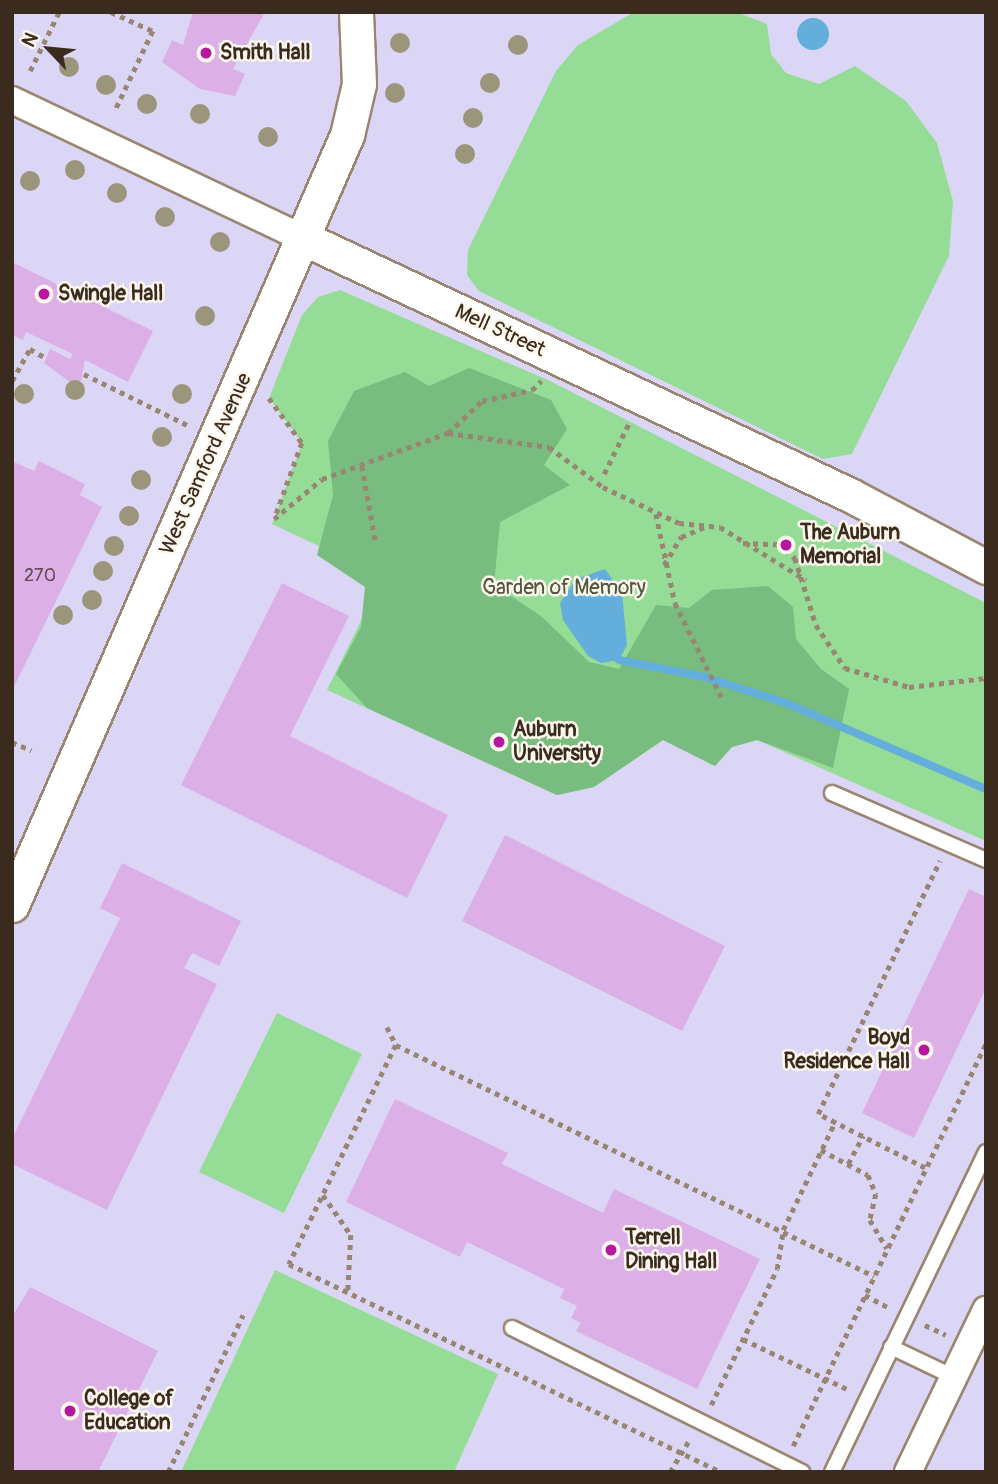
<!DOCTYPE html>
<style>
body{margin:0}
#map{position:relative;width:998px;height:1484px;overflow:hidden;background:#f4e2c7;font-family:Pangolin,sans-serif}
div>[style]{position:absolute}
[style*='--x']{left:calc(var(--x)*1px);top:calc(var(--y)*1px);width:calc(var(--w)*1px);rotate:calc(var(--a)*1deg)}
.built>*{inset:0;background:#dcd6f6}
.green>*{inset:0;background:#95dc96}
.forest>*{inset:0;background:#78bc7f}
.water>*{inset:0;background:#64aedc}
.round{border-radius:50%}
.stream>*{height:8px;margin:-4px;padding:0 4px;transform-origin:4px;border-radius:4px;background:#64aedc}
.building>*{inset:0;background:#dcafe7}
.path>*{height:4.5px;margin-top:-2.25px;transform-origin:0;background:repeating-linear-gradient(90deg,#988672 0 5px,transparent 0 10px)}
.roads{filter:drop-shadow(2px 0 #988672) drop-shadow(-2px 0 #988672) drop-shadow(0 2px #988672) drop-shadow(0 -2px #988672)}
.service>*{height:14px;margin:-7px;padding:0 7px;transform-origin:7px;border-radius:7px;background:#fff}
.minor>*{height:26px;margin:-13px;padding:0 13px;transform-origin:13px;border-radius:13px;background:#fff}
.tertiary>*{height:33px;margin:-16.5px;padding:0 16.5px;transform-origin:16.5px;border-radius:16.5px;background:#fff}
.trees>*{width:20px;height:20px;margin:-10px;border-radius:50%;background:#9b957b}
.dots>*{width:19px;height:19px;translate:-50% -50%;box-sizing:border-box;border:4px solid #fbf7ec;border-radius:50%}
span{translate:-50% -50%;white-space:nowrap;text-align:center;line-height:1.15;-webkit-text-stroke:5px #fbf7ec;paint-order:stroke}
.number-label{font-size:18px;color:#634b50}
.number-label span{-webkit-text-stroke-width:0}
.poi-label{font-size:21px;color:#3b2a1e;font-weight:700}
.left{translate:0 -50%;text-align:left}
.right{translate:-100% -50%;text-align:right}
.street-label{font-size:21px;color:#3b2a1e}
.park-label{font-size:21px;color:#52563c}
.frame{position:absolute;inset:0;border:14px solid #3b2a1e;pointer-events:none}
.north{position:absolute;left:14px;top:14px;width:70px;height:70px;-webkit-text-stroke:5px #fbf7ec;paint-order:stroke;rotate:296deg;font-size:19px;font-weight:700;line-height:28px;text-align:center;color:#3b2a1e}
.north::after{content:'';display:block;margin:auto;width:24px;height:32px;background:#3b2a1e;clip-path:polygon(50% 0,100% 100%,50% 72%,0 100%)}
</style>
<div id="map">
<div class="built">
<i style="clip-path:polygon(12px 12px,986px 12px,986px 1472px,12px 1472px)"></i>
</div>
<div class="green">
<i style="clip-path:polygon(634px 12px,736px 12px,767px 24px,771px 54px,786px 73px,819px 84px,855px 66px,906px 101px,937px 143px,953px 201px,949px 256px,852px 454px,823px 459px,479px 291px,467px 275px,468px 250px,556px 71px,578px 45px)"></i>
<i style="clip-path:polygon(340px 290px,550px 381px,986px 603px,986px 841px,757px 740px,732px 747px,715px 766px,663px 740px,594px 787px,557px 795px,327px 690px,383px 576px,272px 524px,302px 443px,269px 398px,302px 315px,318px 297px)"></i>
<i style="clip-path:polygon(277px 1013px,362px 1054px,284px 1213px,199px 1172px)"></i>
<i style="clip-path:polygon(275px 1270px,498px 1374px,454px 1472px,181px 1472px)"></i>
</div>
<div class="forest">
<i style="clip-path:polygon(469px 368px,551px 400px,567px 429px,544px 465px,570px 485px,500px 522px,494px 585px,541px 616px,589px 662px,619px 669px,656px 605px,689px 608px,712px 590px,768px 586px,793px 607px,796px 639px,821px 669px,849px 689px,833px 768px,757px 740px,732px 747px,715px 766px,663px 740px,594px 787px,557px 795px,367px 708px,336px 674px,361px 627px,365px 587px,317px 555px,333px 495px,328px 441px,354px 391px,405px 372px,429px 386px)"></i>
</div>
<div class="water">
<i class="round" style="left:797px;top:18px;width:32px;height:32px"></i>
<i style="clip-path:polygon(605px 569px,622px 593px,627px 645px,619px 660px,601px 663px,588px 656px,563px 620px,560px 603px,576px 579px)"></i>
</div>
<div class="stream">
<i style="--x:619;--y:660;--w:87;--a:11.3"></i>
<i style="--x:704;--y:677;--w:86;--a:17.6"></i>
<i style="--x:786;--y:703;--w:218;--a:23.3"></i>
</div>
<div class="building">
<i style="clip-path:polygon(193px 12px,265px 12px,233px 69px,245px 74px,235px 96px,200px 89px,162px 62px,172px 40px,183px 45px)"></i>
<i style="clip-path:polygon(12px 262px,153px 331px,128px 382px,85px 360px,81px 381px,73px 384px,44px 363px,50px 349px,70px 359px,73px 354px,26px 332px,23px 340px,12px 335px)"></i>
<i style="clip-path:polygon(12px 461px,34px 471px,39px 461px,85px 484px,80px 495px,102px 507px,12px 691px)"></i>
<i style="clip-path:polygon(282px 583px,349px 616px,290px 736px,448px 815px,407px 898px,181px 785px)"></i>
<i style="clip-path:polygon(505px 835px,725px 946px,682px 1031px,462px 921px)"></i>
<i style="clip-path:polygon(122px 863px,241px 921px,219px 966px,192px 953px,184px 968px,217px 984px,107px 1210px,12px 1164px,12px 1139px,120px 918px,100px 908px)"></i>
<i style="clip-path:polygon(969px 889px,986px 897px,986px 988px,914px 1138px,862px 1113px)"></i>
<i style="clip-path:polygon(395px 1099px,508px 1153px,502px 1164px,603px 1213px,614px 1189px,760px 1259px,697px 1389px,576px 1331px,581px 1323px,571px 1318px,577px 1306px,560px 1298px,564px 1289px,467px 1242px,460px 1257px,346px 1202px)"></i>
<i style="clip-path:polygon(30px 1287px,158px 1351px,98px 1472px,12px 1472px,12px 1317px)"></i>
</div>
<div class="path">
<i style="--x:111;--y:12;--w:46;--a:24.3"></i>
<i style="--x:153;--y:31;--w:89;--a:115.4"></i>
<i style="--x:30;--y:71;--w:66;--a:-63.8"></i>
<i style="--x:84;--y:374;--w:117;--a:26.3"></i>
<i style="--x:12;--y:381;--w:37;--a:-61"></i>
<i style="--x:30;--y:349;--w:18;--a:29"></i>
<i style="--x:269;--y:398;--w:56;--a:53.7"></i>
<i style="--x:302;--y:443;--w:77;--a:109.9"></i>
<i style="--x:448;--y:433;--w:102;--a:7.9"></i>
<i style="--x:549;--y:447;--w:67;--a:36.5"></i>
<i style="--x:603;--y:487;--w:84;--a:25.3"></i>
<i style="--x:679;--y:523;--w:41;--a:5.6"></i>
<i style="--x:720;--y:527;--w:101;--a:31.6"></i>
<i style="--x:362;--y:466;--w:79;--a:79.8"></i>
<i style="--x:604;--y:474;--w:59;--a:-63.9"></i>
<i style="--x:656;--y:514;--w:91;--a:77.9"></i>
<i style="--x:675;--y:603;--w:108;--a:63.7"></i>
<i style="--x:274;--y:519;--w:62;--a:-39.8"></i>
<i style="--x:322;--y:479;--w:134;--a:-20.1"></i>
<i style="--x:448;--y:433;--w:47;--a:-43.3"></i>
<i style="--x:482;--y:401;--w:51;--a:-12.4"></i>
<i style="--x:532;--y:390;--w:13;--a:-45"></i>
<i style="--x:743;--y:543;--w:34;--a:2"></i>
<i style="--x:777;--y:544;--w:23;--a:38"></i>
<i style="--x:795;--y:558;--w:70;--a:72.6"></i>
<i style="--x:816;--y:625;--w:52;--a:56"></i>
<i style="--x:845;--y:668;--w:67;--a:16.5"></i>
<i style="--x:909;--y:687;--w:78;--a:-6.7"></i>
<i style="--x:664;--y:565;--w:33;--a:-59"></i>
<i style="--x:681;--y:537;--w:25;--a:-23"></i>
<i style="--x:12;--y:742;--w:21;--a:23"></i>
<i style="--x:387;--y:1027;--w:20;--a:63"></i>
<i style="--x:396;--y:1045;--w:244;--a:116"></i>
<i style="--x:289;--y:1264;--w:479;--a:25.7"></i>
<i style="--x:396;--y:1045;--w:531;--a:25.79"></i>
<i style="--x:821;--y:1150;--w:53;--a:28"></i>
<i style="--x:868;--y:1175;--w:21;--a:67"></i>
<i style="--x:876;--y:1194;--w:27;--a:103"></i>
<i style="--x:870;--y:1220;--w:33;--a:59"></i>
<i style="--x:848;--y:1164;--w:32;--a:-62"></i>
<i style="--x:925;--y:1168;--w:120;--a:-153.2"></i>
<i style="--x:818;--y:1114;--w:281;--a:-64.3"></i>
<i style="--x:323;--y:1195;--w:49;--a:55"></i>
<i style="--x:351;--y:1235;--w:57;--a:93"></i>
<i style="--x:865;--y:1295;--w:27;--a:28"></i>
<i style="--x:925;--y:1325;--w:23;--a:25"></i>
<i style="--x:743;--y:1339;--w:115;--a:25.7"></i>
<i style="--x:711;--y:1405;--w:151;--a:-64.1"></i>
<i style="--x:777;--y:1269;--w:39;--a:-81"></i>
<i style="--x:783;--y:1230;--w:120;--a:-64.3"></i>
<i style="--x:793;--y:1446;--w:447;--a:-64.4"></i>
<i style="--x:168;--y:1472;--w:174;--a:-64.5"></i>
<i style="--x:670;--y:1472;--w:39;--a:-59"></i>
</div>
<div class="roads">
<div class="service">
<i style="--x:832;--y:793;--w:168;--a:23.5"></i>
<i style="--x:512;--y:1328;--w:324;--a:26.4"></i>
<i style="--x:891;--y:1347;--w:70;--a:25.5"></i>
<i style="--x:832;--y:1472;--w:355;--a:-64.3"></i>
</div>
<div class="minor">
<i style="--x:12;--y:100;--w:324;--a:25.4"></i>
<i style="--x:908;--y:1472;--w:180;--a:-64.3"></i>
</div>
<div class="tertiary">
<i style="--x:305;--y:239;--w:602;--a:25.16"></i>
<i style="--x:850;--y:495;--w:154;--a:27.9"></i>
<i style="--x:12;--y:905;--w:840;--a:-66.49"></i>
<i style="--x:347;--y:135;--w:52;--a:-76.8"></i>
<i style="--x:359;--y:84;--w:72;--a:-92.4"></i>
</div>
</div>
<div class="trees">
<i style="left:400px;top:43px"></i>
<i style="left:518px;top:45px"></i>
<i style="left:69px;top:67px"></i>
<i style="left:490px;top:83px"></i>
<i style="left:106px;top:85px"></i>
<i style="left:395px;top:93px"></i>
<i style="left:147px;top:104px"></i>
<i style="left:200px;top:114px"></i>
<i style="left:473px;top:118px"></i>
<i style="left:268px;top:137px"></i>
<i style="left:465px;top:154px"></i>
<i style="left:75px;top:170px"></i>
<i style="left:30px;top:181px"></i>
<i style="left:117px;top:193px"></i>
<i style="left:165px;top:217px"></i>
<i style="left:220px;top:242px"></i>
<i style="left:205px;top:316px"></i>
<i style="left:75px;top:390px"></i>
<i style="left:24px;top:394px"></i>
<i style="left:182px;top:394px"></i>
<i style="left:162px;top:437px"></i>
<i style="left:141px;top:480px"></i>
<i style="left:129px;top:516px"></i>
<i style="left:114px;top:546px"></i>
<i style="left:103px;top:571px"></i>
<i style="left:92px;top:600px"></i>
<i style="left:63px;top:615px"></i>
</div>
<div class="dots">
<i style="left:206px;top:53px;background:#b5179e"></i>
<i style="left:44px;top:294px;background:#b5179e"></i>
<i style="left:786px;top:545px;background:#b5179e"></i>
<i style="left:499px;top:742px;background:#b5179e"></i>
<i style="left:924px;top:1050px;background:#b5179e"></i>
<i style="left:611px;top:1250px;background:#b5179e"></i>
<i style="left:70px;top:1411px;background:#b5179e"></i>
</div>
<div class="number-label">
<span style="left:40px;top:576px">270</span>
</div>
<div class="poi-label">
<span class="left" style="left:220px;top:53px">Smith Hall</span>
<span class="left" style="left:58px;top:294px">Swingle Hall</span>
<span class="left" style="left:800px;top:545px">The Auburn<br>Memorial</span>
<span class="left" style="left:513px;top:742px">Auburn<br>University</span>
<span class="right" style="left:910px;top:1050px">Boyd<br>Residence Hall</span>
<span class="left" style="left:625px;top:1250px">Terrell<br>Dining Hall</span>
<span class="left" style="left:84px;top:1411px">College of<br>Education</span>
</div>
<div class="street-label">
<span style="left:500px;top:331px;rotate:25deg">Mell Street</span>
<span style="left:206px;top:464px;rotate:-66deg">West Samford Avenue</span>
</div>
<div class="park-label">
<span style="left:564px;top:588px">Garden of Memory</span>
</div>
<div class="frame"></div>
<div class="north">N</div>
</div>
